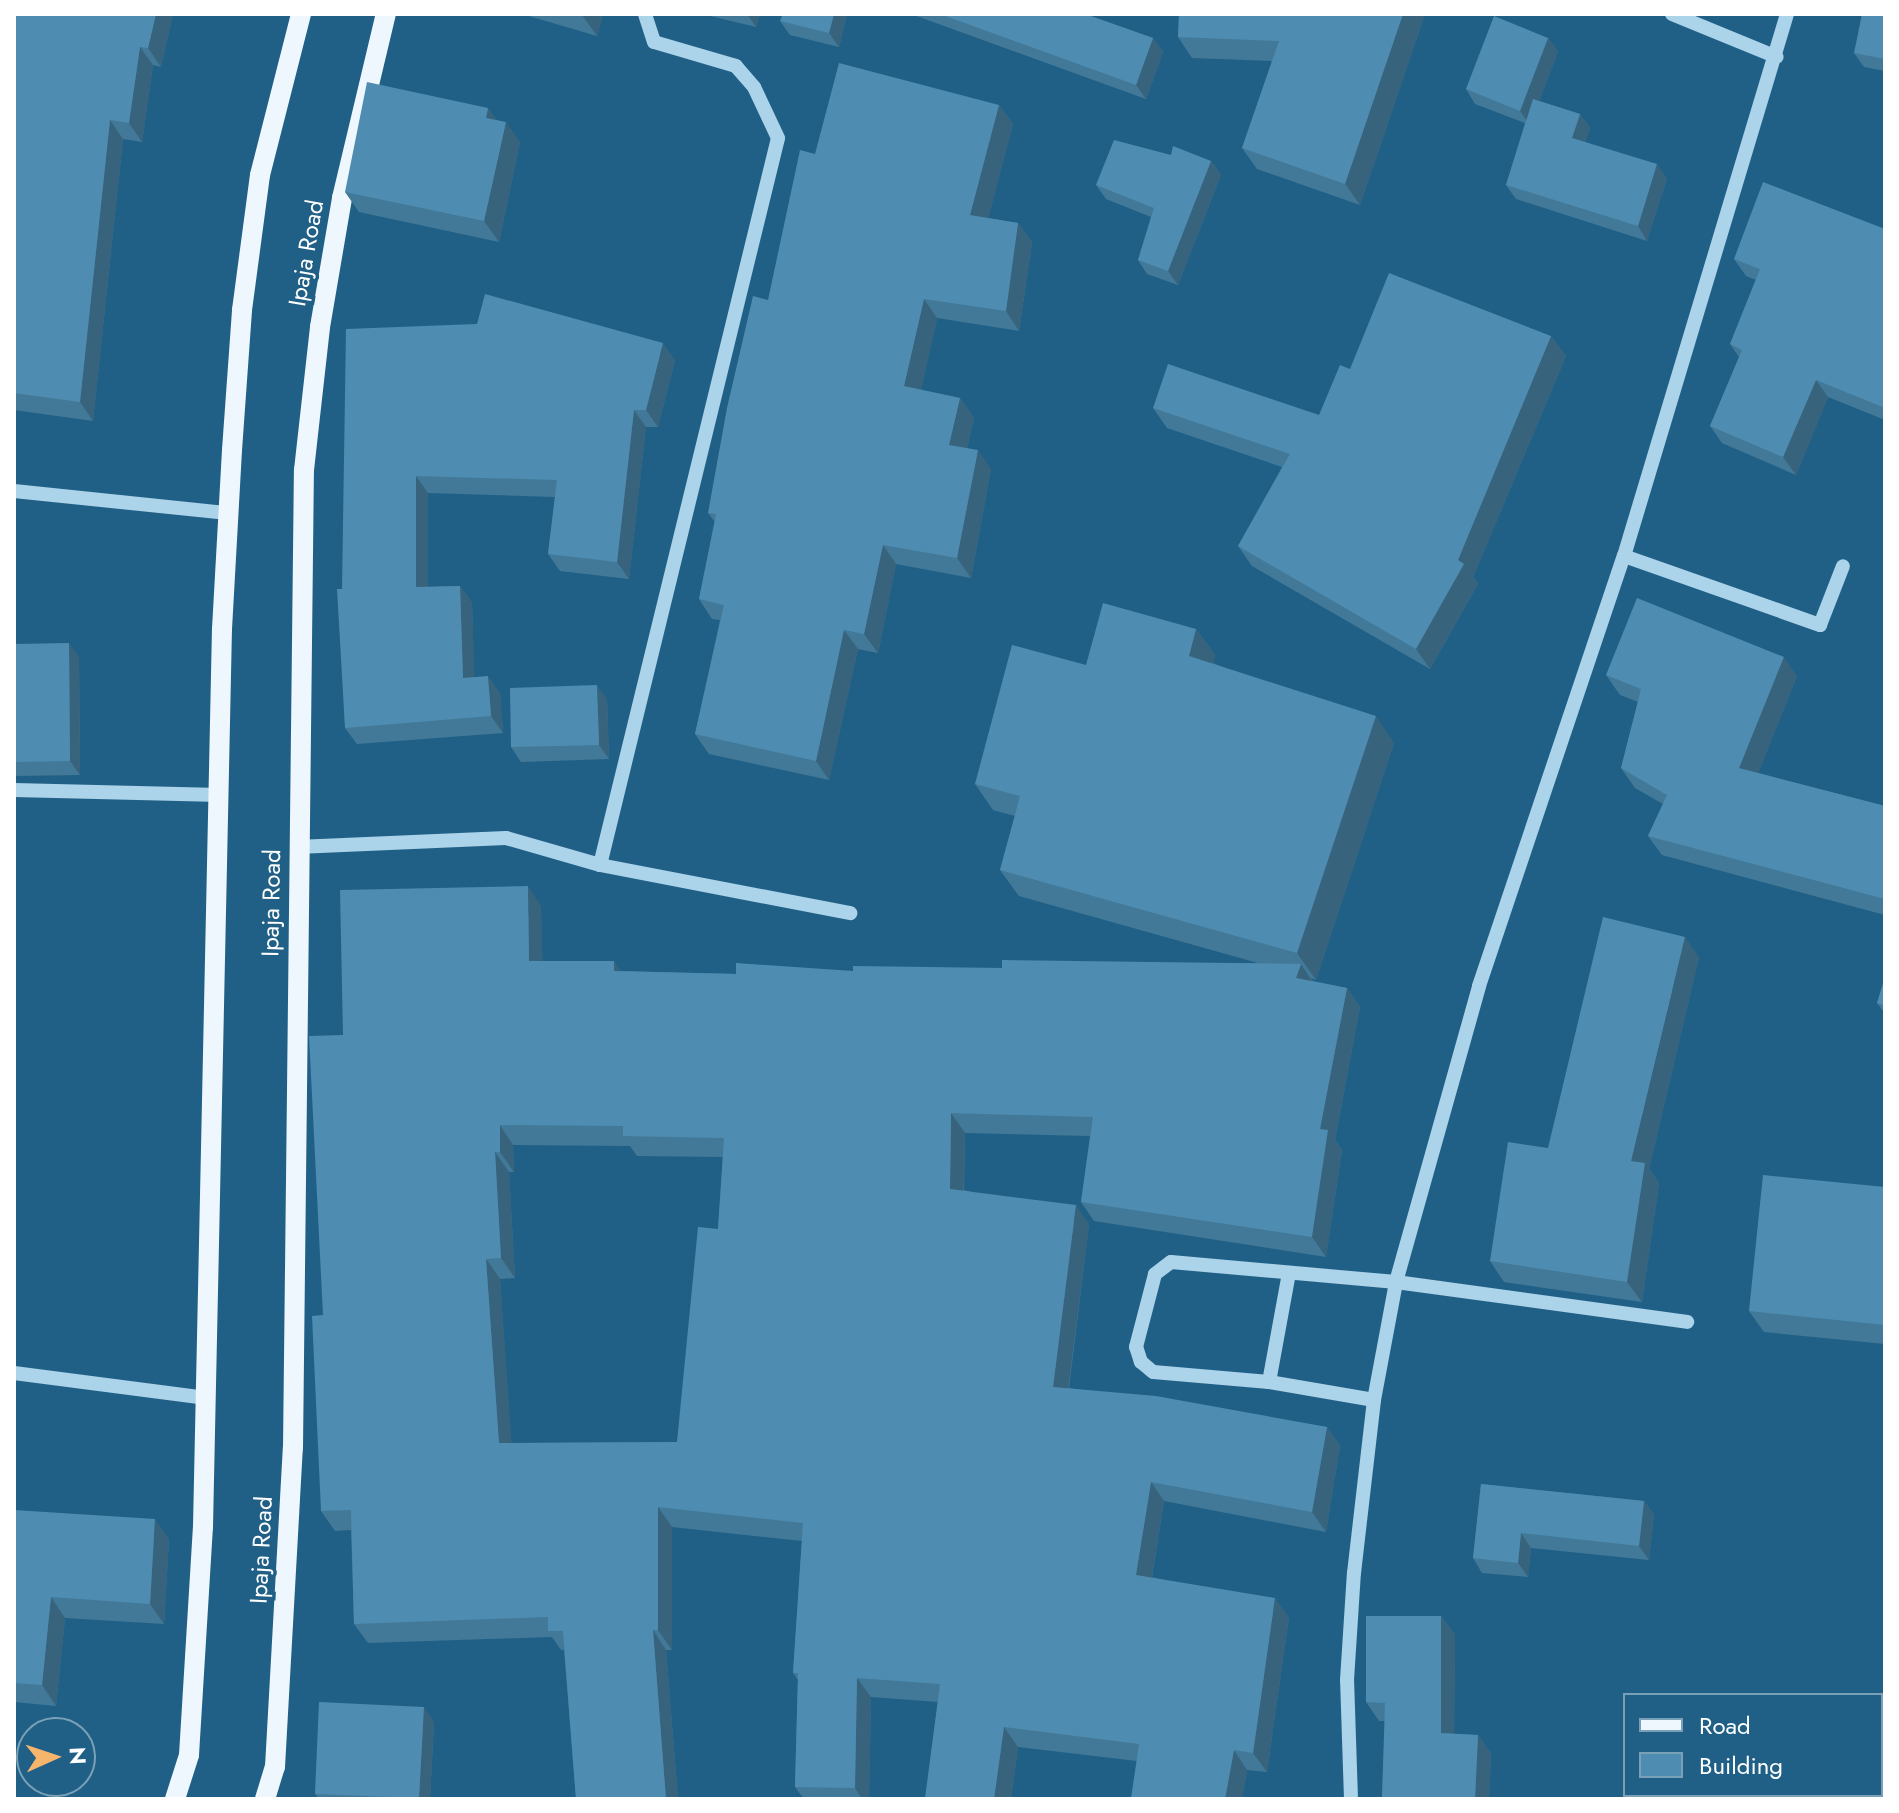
<!DOCTYPE html>
<style>
body{margin:0}
#map{position:relative;width:1899px;height:1813px;overflow:hidden;background:#216086;font-family:Jost,sans-serif}
div>[style]{position:absolute}
[style*='--x']{left:calc(var(--x)*1px);top:calc(var(--y)*1px);width:calc(var(--w)*1px);rotate:calc(var(--a)*1deg)}
.minor>*{height:14px;margin:-7px;padding:0 7px;transform-origin:7px;border-radius:7px;background:#abd3ea}
.major>*{height:20px;margin:-10px;padding:0 10px;transform-origin:10px;border-radius:10px;background:#eff7fe}
.wall>*{inset:0;background:#437998}
.shaded-wall>*{inset:0;background:#37637c}
.building>*{inset:0;background:#4e8db1}
span{translate:-50% -50%;white-space:nowrap;text-align:center;line-height:1.15;-webkit-text-stroke:7px #216086;paint-order:stroke}
.street-label{font-size:24px;color:#fff}
.frame{position:absolute;inset:0;border:16px solid #fff;pointer-events:none}
.legend{position:absolute;left:1623px;top:1693px;width:260px;height:104px;box-sizing:border-box;background:#216086;border:2px solid #7aa0b6;margin:0;padding:10px 14px;list-style:none;font-size:24px;color:#fff}
.legend li{display:flex;align-items:center;gap:16px;height:40px}
.legend b{width:40px;border:2px solid #7aa0b6}
.north{position:absolute;left:16px;top:1717px;width:80px;height:80px;box-sizing:border-box;background:#216086;border:2px solid #7aa0b6;border-radius:50%;rotate:87deg;font-size:22px;font-weight:700;line-height:32px;text-align:center;color:#fff}
.north::after{content:'';display:block;margin:auto;width:28px;height:36px;background:#f6b56d;clip-path:polygon(50% 0,100% 100%,50% 72%,0 100%)}
</style>
<div id="map">
<div class="minor">
<i style="--x:1672;--y:14;--w:113;--a:22.3"></i>
<i style="--x:14;--y:491;--w:215;--a:5.9"></i>
<i style="--x:1624;--y:556;--w:208;--a:19.4"></i>
<i style="--x:1820;--y:625;--w:63;--a:-68.7"></i>
<i style="--x:14;--y:790;--w:206;--a:1.4"></i>
<i style="--x:297;--y:847;--w:209;--a:-2.5"></i>
<i style="--x:506;--y:838;--w:98;--a:16"></i>
<i style="--x:600;--y:865;--w:255;--a:10.9"></i>
<i style="--x:600;--y:865;--w:748;--a:-76.24"></i>
<i style="--x:778;--y:138;--w:56;--a:-115.2"></i>
<i style="--x:754;--y:87;--w:28;--a:-131"></i>
<i style="--x:736;--y:66;--w:85;--a:-163.7"></i>
<i style="--x:654;--y:42;--w:29;--a:-108"></i>
<i style="--x:14;--y:1373;--w:194;--a:7.4"></i>
<i style="--x:1269;--y:1382;--w:111;--a:-79.6"></i>
<i style="--x:1374;--y:1400;--w:107;--a:-170.3"></i>
<i style="--x:1269;--y:1382;--w:116;--a:-175.1"></i>
<i style="--x:1153;--y:1372;--w:16;--a:-140"></i>
<i style="--x:1141;--y:1362;--w:16;--a:-108"></i>
<i style="--x:1136;--y:1347;--w:75;--a:-75.4"></i>
<i style="--x:1155;--y:1274;--w:20;--a:-37"></i>
<i style="--x:1171;--y:1262;--w:226;--a:5.1"></i>
<i style="--x:1396;--y:1282;--w:294;--a:7.8"></i>
<i style="--x:1351;--y:1799;--w:119;--a:-91.9"></i>
<i style="--x:1347;--y:1680;--w:107;--a:-86.3"></i>
<i style="--x:1354;--y:1573;--w:174;--a:-83.4"></i>
<i style="--x:1374;--y:1400;--w:120;--a:-79.4"></i>
<i style="--x:1396;--y:1282;--w:307;--a:-74.3"></i>
<i style="--x:1479;--y:986;--w:454;--a:-71.4"></i>
<i style="--x:1624;--y:556;--w:566;--a:-73.26"></i>
</div>
<div class="major">
<i style="--x:175;--y:1799;--w:46;--a:-72.3"></i>
<i style="--x:189;--y:1755;--w:228;--a:-86.5"></i>
<i style="--x:203;--y:1527;--w:898;--a:-88.79"></i>
<i style="--x:222;--y:629;--w:179;--a:-86.8"></i>
<i style="--x:232;--y:450;--w:140;--a:-85.9"></i>
<i style="--x:242;--y:310;--w:136;--a:-82.4"></i>
<i style="--x:260;--y:175;--w:166;--a:-75.7"></i>
<i style="--x:265;--y:1799;--w:34;--a:-73"></i>
<i style="--x:275;--y:1767;--w:320;--a:-86.8"></i>
<i style="--x:293;--y:1448;--w:978;--a:-89.36"></i>
<i style="--x:304;--y:470;--w:144;--a:-83.6"></i>
<i style="--x:320;--y:327;--w:131;--a:-80.3"></i>
<i style="--x:342;--y:198;--w:189;--a:-76.6"></i>
</div>
<div class="wall">
<i style="clip-path:polygon(14px 14px,173px 14px,161px 67px,153px 65px,142px 142px,123px 139px,93px 421px,14px 410px)"></i>
<i style="clip-path:polygon(522px 14px,603px 14px,597px 36px)"></i>
<i style="clip-path:polygon(702px 14px,760px 14px,756px 27px)"></i>
<i style="clip-path:polygon(847px 14px,839px 47px,790px 35px,780px 21px)"></i>
<i style="clip-path:polygon(911px 14px,1085px 14px,1153px 38px,1163px 52px,1146px 99px)"></i>
<i style="clip-path:polygon(1179px 14px,1425px 14px,1360px 205px,1257px 169px,1242px 148px,1272px 61px,1192px 58px,1178px 37px)"></i>
<i style="clip-path:polygon(1885px 14px,1885px 71px,1864px 67px,1854px 53px)"></i>
<i style="clip-path:polygon(1548px 38px,1558px 52px,1539px 101px,1580px 114px,1590px 128px,1585px 142px,1667px 178px,1647px 241px,1516px 199px,1506px 185px,1525px 123px,1475px 104px,1466px 89px)"></i>
<i style="clip-path:polygon(999px 105px,1013px 124px,988px 218px,1018px 223px,1032px 242px,1019px 331px,937px 318px,921px 390px,960px 398px,974px 418px,967px 448px,991px 469px,971px 578px,896px 564px,878px 653px,858px 649px,829px 780px,709px 754px,695px 734px,720px 620px,712px 619px,699px 599px,715px 522px,708px 513px,815px 154px)"></i>
<i style="clip-path:polygon(488px 108px,496px 120px,520px 142px,499px 242px,359px 212px,345px 192px)"></i>
<i style="clip-path:polygon(1171px 155px,1211px 161px,1221px 175px,1178px 285px,1147px 274px,1138px 260px,1151px 217px,1106px 199px,1096px 185px)"></i>
<i style="clip-path:polygon(1885px 229px,1885px 420px,1828px 397px,1796px 475px,1722px 443px,1710px 426px,1739px 357px,1730px 344px,1756px 280px,1746px 276px,1734px 259px)"></i>
<i style="clip-path:polygon(477px 324px,675px 360px,658px 427px,646px 427px,629px 579px,560px 571px,548px 554px,555px 497px,428px 493px,428px 587px,460px 586px,472px 603px,474px 677px,500px 693px,503px 733px,357px 744px,345px 728px,342px 589px)"></i>
<i style="clip-path:polygon(1551px 336px,1566px 356px,1473px 577px,1478px 584px,1430px 669px,1252px 566px,1238px 546px,1282px 467px,1167px 428px,1153px 408px,1319px 415px,1350px 369px)"></i>
<i style="clip-path:polygon(evenodd,1196px 629px,1215px 655px,1213px 663px,1394px 743px,1316px 980px,1311px 978px,1313px 981px,1347px 988px,1360px 1007px,1335px 1140px,1342px 1150px,1326px 1257px,1094px 1221px,1081px 1202px,1090px 1136px,965px 1133px,964px 1190px,1089px 1224px,1069px 1388px,1327px 1427px,1340px 1446px,1326px 1532px,1164px 1501px,1152px 1577px,1289px 1617px,1267px 1772px,1247px 1770px,1242px 1799px,1131px 1799px,1137px 1761px,1018px 1747px,1011px 1799px,925px 1799px,938px 1702px,871px 1697px,869px 1799px,804px 1799px,795px 1787px,798px 1680px,793px 1673px,802px 1541px,672px 1527px,672px 1650px,666px 1650px,678px 1799px,576px 1799px,564px 1650px,561px 1650px,552px 1637px,368px 1643px,354px 1624px,351px 1530px,335px 1531px,321px 1511px,323px 1315px,343px 1035px,541px 906px,542px 961px,614px 961px,620px 971px,736px 974px,1258px 963px,1019px 896px,1000px 870px,1015px 816px,993px 810px,975px 784px,1086px 665px,1196px 629px,513px 1145px,630px 1146px,637px 1156px,723px 1157px,718px 1229px,677px 1442px,511px 1443px,500px 1279px,515px 1278px,509px 1172px,514px 1172px,513px 1145px)"></i>
<i style="clip-path:polygon(14px 644px,79px 657px,80px 775px,14px 776px)"></i>
<i style="clip-path:polygon(1606px 675px,1797px 676px,1758px 773px,1885px 806px,1885px 915px,1662px 855px,1648px 836px,1663px 804px,1635px 788px,1621px 768px,1638px 702px,1620px 695px)"></i>
<i style="clip-path:polygon(607px 699px,609px 759px,521px 762px,511px 747px)"></i>
<i style="clip-path:polygon(1699px 957px,1649px 1169px,1659px 1183px,1642px 1302px,1504px 1282px,1490px 1261px,1548px 1148px)"></i>
<i style="clip-path:polygon(1885px 977px,1885px 1014px,1877px 1003px)"></i>
<i style="clip-path:polygon(1885px 1187px,1885px 1344px,1764px 1332px,1749px 1311px)"></i>
<i style="clip-path:polygon(1481px 1484px,1644px 1501px,1654px 1515px,1649px 1560px,1531px 1548px,1528px 1577px,1482px 1573px,1473px 1558px)"></i>
<i style="clip-path:polygon(14px 1510px,169px 1539px,164px 1624px,65px 1618px,56px 1706px,14px 1702px)"></i>
<i style="clip-path:polygon(1441px 1616px,1455px 1635px,1454px 1734px,1478px 1735px,1491px 1754px,1489px 1799px,1382px 1799px,1385px 1721px,1379px 1721px,1366px 1702px)"></i>
<i style="clip-path:polygon(434px 1722px,430px 1799px,319px 1799px,315px 1794px)"></i>
</div>
<div class="shaded-wall">
<i style="clip-path:polygon(156px 14px,173px 14px,161px 67px,148px 48px)"></i>
<i style="clip-path:polygon(583px 14px,603px 14px,597px 36px,582px 15px)"></i>
<i style="clip-path:polygon(747px 14px,760px 14px,756px 27px)"></i>
<i style="clip-path:polygon(834px 14px,847px 14px,839px 47px,829px 33px)"></i>
<i style="clip-path:polygon(1403px 14px,1425px 14px,1360px 205px,1345px 184px)"></i>
<i style="clip-path:polygon(1153px 38px,1163px 52px,1146px 99px,1136px 85px)"></i>
<i style="clip-path:polygon(1548px 38px,1558px 52px,1530px 125px,1520px 111px)"></i>
<i style="clip-path:polygon(140px 47px,153px 65px,142px 142px,129px 123px)"></i>
<i style="clip-path:polygon(999px 105px,1013px 124px,984px 235px,970px 215px)"></i>
<i style="clip-path:polygon(488px 108px,502px 129px,486px 118px)"></i>
<i style="clip-path:polygon(1580px 114px,1590px 128px,1582px 152px,1572px 138px)"></i>
<i style="clip-path:polygon(110px 120px,123px 139px,93px 421px,80px 402px)"></i>
<i style="clip-path:polygon(506px 122px,520px 142px,499px 242px,484px 221px)"></i>
<i style="clip-path:polygon(1211px 161px,1221px 175px,1178px 285px,1168px 271px)"></i>
<i style="clip-path:polygon(1657px 164px,1667px 178px,1647px 241px,1638px 226px)"></i>
<i style="clip-path:polygon(1018px 223px,1032px 242px,1019px 331px,1006px 311px)"></i>
<i style="clip-path:polygon(924px 299px,937px 318px,918px 405px,904px 386px)"></i>
<i style="clip-path:polygon(1551px 336px,1566px 356px,1473px 577px,1478px 584px,1430px 669px,1416px 649px,1458px 560px)"></i>
<i style="clip-path:polygon(663px 343px,675px 360px,658px 427px,646px 410px)"></i>
<i style="clip-path:polygon(1816px 380px,1828px 397px,1796px 475px,1783px 457px)"></i>
<i style="clip-path:polygon(960px 398px,974px 418px,963px 464px,949px 445px)"></i>
<i style="clip-path:polygon(634px 410px,646px 427px,629px 579px,617px 562px)"></i>
<i style="clip-path:polygon(978px 450px,991px 469px,971px 578px,957px 558px)"></i>
<i style="clip-path:polygon(416px 476px,428px 493px,428px 604px,416px 587px)"></i>
<i style="clip-path:polygon(883px 545px,896px 564px,878px 653px,864px 634px)"></i>
<i style="clip-path:polygon(460px 586px,472px 603px,475px 695px,463px 678px)"></i>
<i style="clip-path:polygon(1196px 629px,1215px 655px,1208px 682px,1189px 656px)"></i>
<i style="clip-path:polygon(844px 630px,858px 649px,829px 780px,816px 761px)"></i>
<i style="clip-path:polygon(69px 643px,79px 657px,80px 775px,70px 761px)"></i>
<i style="clip-path:polygon(1784px 657px,1797px 676px,1753px 787px,1739px 768px)"></i>
<i style="clip-path:polygon(488px 676px,500px 693px,503px 733px,491px 716px)"></i>
<i style="clip-path:polygon(597px 685px,607px 699px,609px 759px,599px 745px)"></i>
<i style="clip-path:polygon(1376px 716px,1394px 743px,1316px 980px,1297px 953px)"></i>
<i style="clip-path:polygon(528px 886px,541px 906px,543px 980px,529px 961px)"></i>
<i style="clip-path:polygon(1685px 937px,1699px 957px,1649px 1169px,1659px 1183px,1642px 1302px,1627px 1282px,1631px 1161px)"></i>
<i style="clip-path:polygon(614px 961px,627px 981px,614px 971px)"></i>
<i style="clip-path:polygon(1301px 964px,1314px 984px,1296px 978px)"></i>
<i style="clip-path:polygon(1347px 988px,1360px 1007px,1335px 1140px,1342px 1150px,1326px 1257px,1312px 1237px,1320px 1129px)"></i>
<i style="clip-path:polygon(951px 1113px,965px 1133px,963px 1208px,950px 1189px)"></i>
<i style="clip-path:polygon(500px 1125px,513px 1145px,514px 1172px,500px 1152px)"></i>
<i style="clip-path:polygon(495px 1152px,509px 1172px,515px 1278px,501px 1258px)"></i>
<i style="clip-path:polygon(1076px 1205px,1089px 1224px,1066px 1406px,1053px 1387px)"></i>
<i style="clip-path:polygon(486px 1259px,500px 1279px,513px 1463px,499px 1443px)"></i>
<i style="clip-path:polygon(1327px 1427px,1340px 1446px,1326px 1532px,1312px 1512px)"></i>
<i style="clip-path:polygon(1151px 1482px,1164px 1501px,1149px 1594px,1136px 1575px)"></i>
<i style="clip-path:polygon(1644px 1501px,1654px 1515px,1649px 1560px,1639px 1546px)"></i>
<i style="clip-path:polygon(658px 1507px,672px 1527px,672px 1650px,658px 1630px)"></i>
<i style="clip-path:polygon(155px 1519px,169px 1539px,164px 1624px,150px 1604px)"></i>
<i style="clip-path:polygon(1521px 1533px,1531px 1548px,1528px 1577px,1518px 1563px)"></i>
<i style="clip-path:polygon(51px 1597px,65px 1618px,56px 1706px,42px 1685px)"></i>
<i style="clip-path:polygon(1275px 1598px,1289px 1617px,1267px 1772px,1253px 1753px)"></i>
<i style="clip-path:polygon(1441px 1616px,1455px 1635px,1454px 1752px,1441px 1733px)"></i>
<i style="clip-path:polygon(653px 1630px,666px 1650px,678px 1799px,666px 1799px)"></i>
<i style="clip-path:polygon(857px 1678px,871px 1697px,869px 1799px,862px 1799px,855px 1788px)"></i>
<i style="clip-path:polygon(424px 1707px,434px 1722px,430px 1799px,419px 1798px)"></i>
<i style="clip-path:polygon(1004px 1727px,1018px 1747px,1011px 1799px,994px 1799px)"></i>
<i style="clip-path:polygon(1478px 1735px,1491px 1754px,1489px 1799px,1475px 1799px)"></i>
<i style="clip-path:polygon(1234px 1750px,1247px 1770px,1242px 1799px,1225px 1799px)"></i>
</div>
<div class="building">
<i style="clip-path:polygon(14px 14px,156px 14px,148px 48px,140px 47px,129px 123px,110px 120px,80px 402px,14px 393px)"></i>
<i style="clip-path:polygon(783px 14px,834px 14px,829px 33px,780px 21px)"></i>
<i style="clip-path:polygon(940px 14px,1085px 14px,1153px 38px,1136px 85px)"></i>
<i style="clip-path:polygon(1179px 14px,1403px 14px,1345px 184px,1242px 148px,1279px 41px,1178px 37px)"></i>
<i style="clip-path:polygon(1862px 14px,1885px 14px,1885px 59px,1854px 53px)"></i>
<i style="clip-path:polygon(1494px 16px,1548px 38px,1520px 111px,1466px 89px)"></i>
<i style="clip-path:polygon(839px 63px,999px 105px,970px 215px,1018px 223px,1006px 311px,924px 299px,904px 386px,960px 398px,949px 445px,978px 450px,957px 558px,883px 545px,864px 634px,844px 630px,816px 761px,695px 734px,724px 605px,699px 599px,716px 514px,708px 513px,727px 408px,753px 296px,768px 300px,800px 150px,815px 154px)"></i>
<i style="clip-path:polygon(367px 82px,488px 108px,486px 118px,506px 122px,484px 221px,345px 192px)"></i>
<i style="clip-path:polygon(1533px 99px,1580px 114px,1572px 138px,1657px 164px,1638px 226px,1506px 185px)"></i>
<i style="clip-path:polygon(1114px 140px,1171px 155px,1173px 146px,1211px 161px,1168px 271px,1138px 260px,1154px 208px,1096px 185px)"></i>
<i style="clip-path:polygon(1763px 182px,1885px 229px,1885px 408px,1816px 380px,1783px 457px,1710px 426px,1742px 350px,1730px 344px,1760px 269px,1734px 259px)"></i>
<i style="clip-path:polygon(1389px 273px,1551px 336px,1458px 560px,1464px 564px,1416px 649px,1238px 546px,1290px 454px,1153px 408px,1168px 364px,1319px 415px,1340px 365px,1350px 369px)"></i>
<i style="clip-path:polygon(485px 294px,663px 343px,646px 410px,634px 410px,617px 562px,548px 554px,557px 480px,416px 476px,416px 587px,460px 586px,463px 678px,488px 676px,491px 716px,345px 728px,337px 589px,342px 589px,346px 329px,477px 324px)"></i>
<i style="clip-path:polygon(1637px 598px,1784px 657px,1739px 768px,1885px 806px,1885px 899px,1648px 836px,1667px 795px,1621px 768px,1641px 689px,1606px 675px)"></i>
<i style="clip-path:polygon(1103px 603px,1196px 629px,1189px 656px,1376px 716px,1297px 953px,1000px 870px,1020px 796px,975px 784px,1012px 645px,1086px 665px)"></i>
<i style="clip-path:polygon(69px 643px,70px 761px,14px 762px,14px 644px)"></i>
<i style="clip-path:polygon(597px 685px,599px 745px,511px 747px,510px 688px)"></i>
<i style="clip-path:polygon(evenodd,528px 886px,529px 961px,614px 961px,614px 971px,736px 974px,736px 963px,853px 971px,853px 966px,1002px 968px,1002px 960px,1301px 964px,1296px 978px,1347px 988px,1320px 1129px,1328px 1130px,1312px 1237px,1081px 1202px,1093px 1117px,951px 1113px,950px 1189px,1076px 1205px,1053px 1387px,1156px 1396px,1327px 1427px,1312px 1512px,1151px 1482px,1136px 1575px,1275px 1598px,1253px 1753px,1234px 1750px,1225px 1799px,1131px 1799px,1139px 1744px,1004px 1727px,994px 1799px,925px 1799px,940px 1684px,857px 1678px,855px 1788px,795px 1787px,798px 1673px,793px 1673px,803px 1523px,658px 1507px,658px 1630px,653px 1630px,666px 1799px,576px 1799px,563px 1631px,548px 1631px,548px 1617px,354px 1624px,351px 1510px,321px 1511px,312px 1316px,323px 1315px,309px 1036px,343px 1035px,340px 890px,528px 886px,500px 1125px,623px 1126px,623px 1136px,724px 1138px,718px 1229px,698px 1227px,677px 1442px,499px 1443px,486px 1259px,501px 1258px,495px 1152px,500px 1152px,500px 1125px)"></i>
<i style="clip-path:polygon(1603px 917px,1685px 937px,1631px 1161px,1645px 1163px,1627px 1282px,1490px 1261px,1508px 1142px,1548px 1148px)"></i>
<i style="clip-path:polygon(1885px 977px,1885px 1006px,1877px 1003px)"></i>
<i style="clip-path:polygon(1763px 1175px,1885px 1187px,1885px 1325px,1749px 1311px)"></i>
<i style="clip-path:polygon(1481px 1484px,1644px 1501px,1639px 1546px,1521px 1533px,1518px 1563px,1473px 1558px)"></i>
<i style="clip-path:polygon(14px 1510px,155px 1519px,150px 1604px,51px 1597px,42px 1685px,14px 1683px)"></i>
<i style="clip-path:polygon(1366px 1616px,1441px 1616px,1441px 1733px,1478px 1735px,1475px 1799px,1382px 1799px,1385px 1703px,1366px 1702px)"></i>
<i style="clip-path:polygon(319px 1702px,424px 1707px,419px 1798px,315px 1794px)"></i>
<i style="clip-path:polygon(1885px 1776px,1885px 1799px,1867px 1799px,1866px 1795px,1881px 1795px,1881px 1777px)"></i>
</div>
<div class="street-label">
<span style="left:306px;top:253px;rotate:-80deg">Ipaja Road</span>
<span style="left:271px;top:903px;rotate:-89deg">Ipaja Road</span>
<span style="left:261px;top:1550px;rotate:-87deg">Ipaja Road</span>
</div>
<div class="frame"></div>
<ul class="legend">
<li><b style="height:10px;background:#eff7fe"></b>Road</li>
<li><b style="height:22px;background:#4e8db1"></b>Building</li>
</ul>
<div class="north">N</div>
</div>
